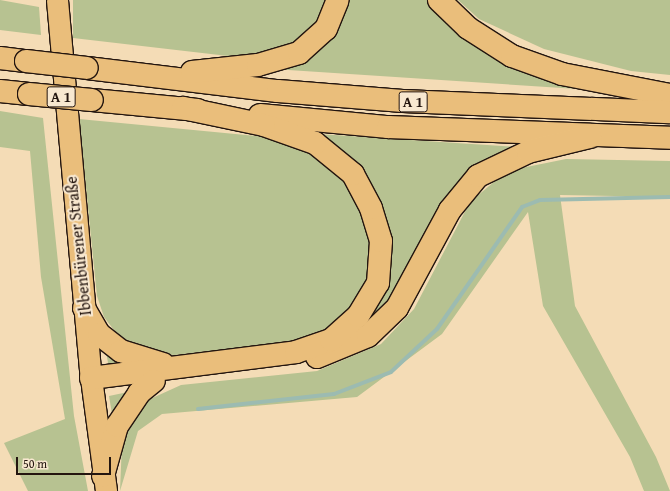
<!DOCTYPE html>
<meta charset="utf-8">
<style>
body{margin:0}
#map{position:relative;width:670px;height:491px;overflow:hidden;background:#f4dcb6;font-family:"Gentium Book Plus",serif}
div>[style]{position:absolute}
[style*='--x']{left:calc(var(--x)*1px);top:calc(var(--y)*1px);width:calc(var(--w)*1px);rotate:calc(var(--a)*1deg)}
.green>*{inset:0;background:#b7c291}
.stream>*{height:4px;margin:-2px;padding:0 2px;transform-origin:2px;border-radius:2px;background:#9cbbb1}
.roads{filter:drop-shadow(1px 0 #23150f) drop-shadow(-1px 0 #23150f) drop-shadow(0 1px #23150f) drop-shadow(0 -1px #23150f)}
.major>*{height:21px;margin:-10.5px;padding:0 10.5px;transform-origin:10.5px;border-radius:10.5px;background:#eabe7b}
.highway>*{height:22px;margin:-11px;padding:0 11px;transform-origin:11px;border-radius:11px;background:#eabe7b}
.bridges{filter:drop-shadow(1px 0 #23150f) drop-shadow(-1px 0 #23150f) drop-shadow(0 1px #23150f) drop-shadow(0 -1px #23150f)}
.highway-bridge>*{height:22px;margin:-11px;padding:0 11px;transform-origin:11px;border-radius:11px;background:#eabe7b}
span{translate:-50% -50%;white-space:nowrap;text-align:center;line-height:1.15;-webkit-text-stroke:4px #f8e8d0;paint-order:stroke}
.shield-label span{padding:1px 3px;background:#f8e8d0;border:1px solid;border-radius:3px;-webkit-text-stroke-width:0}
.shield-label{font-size:15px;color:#23150f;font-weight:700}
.street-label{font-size:16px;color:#23150f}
.scale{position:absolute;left:16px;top:457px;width:95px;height:18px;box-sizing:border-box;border:2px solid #23150f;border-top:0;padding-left:5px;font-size:12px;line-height:14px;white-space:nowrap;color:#23150f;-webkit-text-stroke:3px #f8e8d0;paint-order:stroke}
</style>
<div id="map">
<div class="green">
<i style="clip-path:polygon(0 0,39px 7px,41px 35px,0 30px)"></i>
<i style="clip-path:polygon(73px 0,328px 0,314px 28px,294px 44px,267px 53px,228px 56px,73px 38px)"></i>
<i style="clip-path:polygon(343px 0,430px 0,593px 90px,273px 69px)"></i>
<i style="clip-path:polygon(458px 0,670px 0,670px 75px,631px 71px,544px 49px,479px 19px)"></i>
<i style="clip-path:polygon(0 111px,43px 118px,74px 416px,88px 491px,28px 491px,4px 443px,65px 419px,41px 277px,30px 151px,0 147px)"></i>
<i style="clip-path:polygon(79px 119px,266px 137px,300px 146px,336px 170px,353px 191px,372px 241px,370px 272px,362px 295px,334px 326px,305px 340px,175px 355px,158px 354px,120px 338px,104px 317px,97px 296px)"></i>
<i style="clip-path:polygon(312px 134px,334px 135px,519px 147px,497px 158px,385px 315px,342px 338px,386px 237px)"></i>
<i style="clip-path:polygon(566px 159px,670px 161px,670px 197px,560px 195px,575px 306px,656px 457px,670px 491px,644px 491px,630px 457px,543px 306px,528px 212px,442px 334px,357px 397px,162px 414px,138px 431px,120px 491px,122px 442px,130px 416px,148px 400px,181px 385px,317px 371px,381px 344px,414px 309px,470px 202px,507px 171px)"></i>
<i style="clip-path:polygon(106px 352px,125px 363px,109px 368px)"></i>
<i style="clip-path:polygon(128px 392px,113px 420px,109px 396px)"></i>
</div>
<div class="stream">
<i style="--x:198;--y:409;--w:137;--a:-6.3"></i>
<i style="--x:334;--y:394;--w:61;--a:-21.1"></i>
<i style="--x:391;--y:372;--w:63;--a:-43.1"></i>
<i style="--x:437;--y:329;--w:149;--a:-55.1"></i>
<i style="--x:522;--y:207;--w:19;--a:-21"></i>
<i style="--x:540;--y:200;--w:130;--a:-1.3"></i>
</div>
<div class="roads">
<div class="major">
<i style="--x:57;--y:0;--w:380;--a:84.9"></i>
<i style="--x:91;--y:378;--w:114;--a:82.4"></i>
</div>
<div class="highway">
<i style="--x:439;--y:0;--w:40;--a:44"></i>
<i style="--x:468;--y:28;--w:52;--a:32.5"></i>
<i style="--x:512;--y:56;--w:53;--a:19.8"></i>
<i style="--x:562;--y:74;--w:110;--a:11"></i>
<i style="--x:0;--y:58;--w:26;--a:7"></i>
<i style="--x:87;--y:68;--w:192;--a:6.9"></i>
<i style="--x:278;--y:91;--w:125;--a:4.6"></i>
<i style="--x:403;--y:101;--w:267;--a:2.4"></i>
<i style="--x:192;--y:72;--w:66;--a:-6.1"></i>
<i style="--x:258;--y:65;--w:43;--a:-16.3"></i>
<i style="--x:299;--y:53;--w:36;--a:-42"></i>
<i style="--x:326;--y:29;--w:31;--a:-68"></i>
<i style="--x:0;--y:91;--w:29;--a:6"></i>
<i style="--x:92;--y:100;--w:106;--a:5.4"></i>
<i style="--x:260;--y:115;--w:129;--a:5.4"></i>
<i style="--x:388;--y:127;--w:282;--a:2.2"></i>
<i style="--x:84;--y:308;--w:30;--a:60"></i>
<i style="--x:99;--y:334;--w:28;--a:38"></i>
<i style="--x:121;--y:351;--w:44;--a:17.2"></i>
<i style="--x:317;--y:357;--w:55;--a:-22.4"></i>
<i style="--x:368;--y:336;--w:40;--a:-44"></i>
<i style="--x:397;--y:308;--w:111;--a:-61.6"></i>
<i style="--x:450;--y:210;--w:44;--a:-50.5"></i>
<i style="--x:478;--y:176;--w:55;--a:-25.6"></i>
<i style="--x:528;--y:152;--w:64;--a:-13.6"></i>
<i style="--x:91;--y:378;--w:207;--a:-7.2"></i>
<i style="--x:296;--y:352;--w:37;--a:-19"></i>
<i style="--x:331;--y:340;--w:36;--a:-42"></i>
<i style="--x:358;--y:316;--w:39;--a:-59"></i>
<i style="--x:378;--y:283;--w:42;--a:-85.9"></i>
<i style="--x:381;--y:241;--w:34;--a:-107"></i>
<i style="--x:371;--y:208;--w:38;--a:-118"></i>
<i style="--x:353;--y:174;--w:49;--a:-140.8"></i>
<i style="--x:315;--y:143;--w:54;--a:-160.6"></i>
<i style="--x:264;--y:125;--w:83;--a:-168.1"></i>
<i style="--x:103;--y:476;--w:52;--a:-74.4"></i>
<i style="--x:117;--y:426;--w:40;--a:-56"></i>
<i style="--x:139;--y:393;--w:19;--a:-39"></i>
</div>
</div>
<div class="bridges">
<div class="highway-bridge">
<i style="--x:26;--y:61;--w:61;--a:6.5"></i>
<i style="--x:29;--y:94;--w:63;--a:5.4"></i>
</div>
</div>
<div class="shield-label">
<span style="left:61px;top:97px">A 1</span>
<span style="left:413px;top:102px">A 1</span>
</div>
<div class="street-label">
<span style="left:78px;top:246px;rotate:-96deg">Ibbenbürener Straße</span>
</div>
<div class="scale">50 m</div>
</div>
